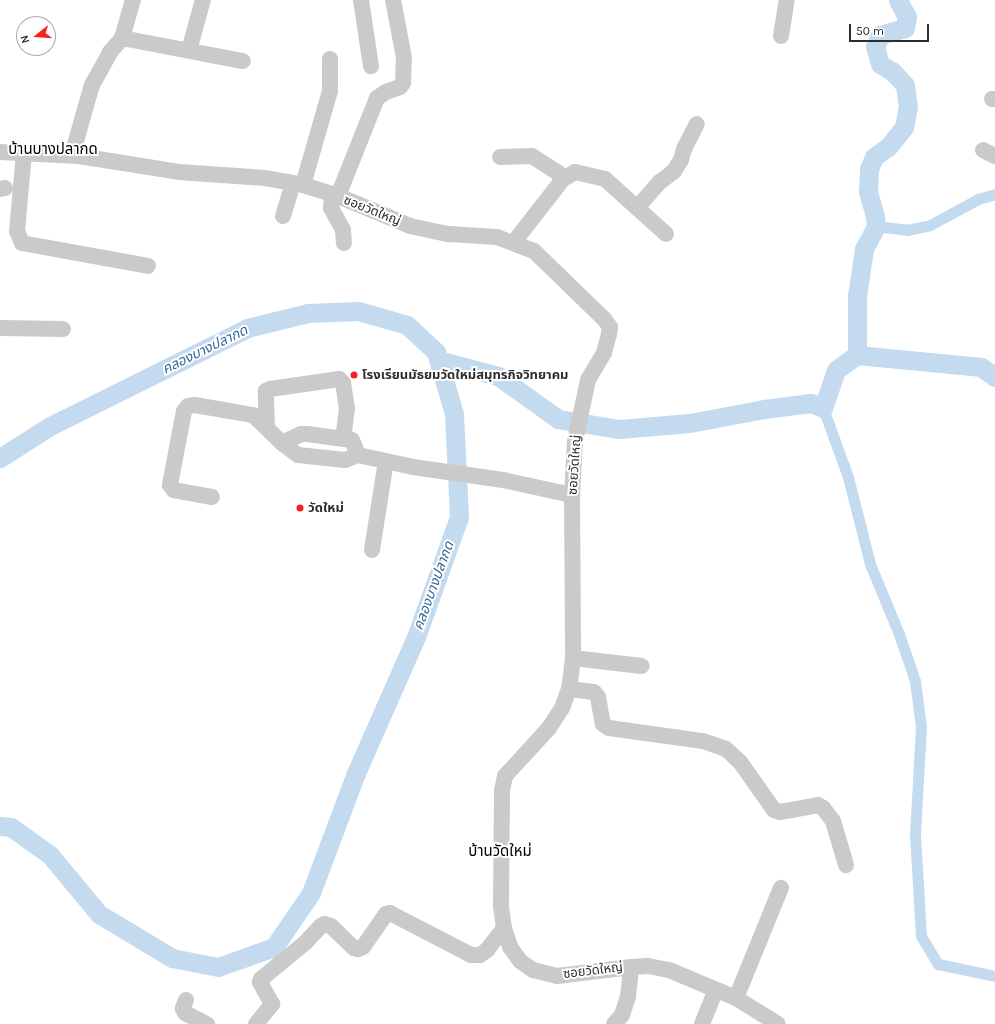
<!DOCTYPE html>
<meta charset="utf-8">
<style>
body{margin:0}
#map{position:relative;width:995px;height:1024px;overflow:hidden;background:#fff;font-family:Karla,"Noto Sans Thai",sans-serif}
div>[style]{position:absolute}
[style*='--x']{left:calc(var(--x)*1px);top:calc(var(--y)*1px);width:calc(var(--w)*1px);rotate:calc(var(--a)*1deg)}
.canal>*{height:11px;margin:-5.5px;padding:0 5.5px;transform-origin:5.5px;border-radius:5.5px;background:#c3daef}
.river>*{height:19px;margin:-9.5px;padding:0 9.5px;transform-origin:9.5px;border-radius:9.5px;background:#c3daef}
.minor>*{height:16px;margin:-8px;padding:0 8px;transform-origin:8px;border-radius:8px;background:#cacaca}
.dots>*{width:11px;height:11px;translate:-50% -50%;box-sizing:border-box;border:2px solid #fff;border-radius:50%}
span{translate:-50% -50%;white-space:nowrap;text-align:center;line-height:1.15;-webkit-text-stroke:4px #fff;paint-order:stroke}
.street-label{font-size:13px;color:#2d2d2d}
.poi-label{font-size:13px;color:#2d2d2d;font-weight:700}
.left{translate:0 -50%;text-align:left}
.water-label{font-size:14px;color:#346797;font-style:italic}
.quarter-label{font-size:15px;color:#000}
.north{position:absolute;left:16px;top:16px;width:40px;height:40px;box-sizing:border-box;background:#fff;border:1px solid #ababab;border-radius:50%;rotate:253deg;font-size:11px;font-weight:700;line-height:16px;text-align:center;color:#2d2d2d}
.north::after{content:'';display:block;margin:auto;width:14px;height:18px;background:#f7211d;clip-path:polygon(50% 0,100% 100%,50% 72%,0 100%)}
.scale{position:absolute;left:849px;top:24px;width:80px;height:18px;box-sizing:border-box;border:2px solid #2d2d2d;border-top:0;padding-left:5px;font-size:12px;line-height:14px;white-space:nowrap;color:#2d2d2d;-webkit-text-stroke:3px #fff;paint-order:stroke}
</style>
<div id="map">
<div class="canal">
<i style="--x:876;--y:226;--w:31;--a:7"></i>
<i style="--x:907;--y:230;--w:24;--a:-12"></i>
<i style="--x:930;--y:225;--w:55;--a:-28.4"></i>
<i style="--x:978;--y:199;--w:18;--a:-16"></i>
<i style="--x:823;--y:408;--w:73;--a:70.1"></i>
<i style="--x:848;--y:477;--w:90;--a:75.8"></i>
<i style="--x:870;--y:564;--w:76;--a:67.5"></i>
<i style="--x:899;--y:634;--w:50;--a:71.2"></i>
<i style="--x:915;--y:681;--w:46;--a:82.6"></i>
<i style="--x:921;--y:727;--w:108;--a:93.2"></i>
<i style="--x:915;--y:835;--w:101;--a:86.6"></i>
<i style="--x:921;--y:936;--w:33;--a:59"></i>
<i style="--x:938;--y:964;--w:58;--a:11.9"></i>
</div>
<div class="river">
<i style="--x:857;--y:355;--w:59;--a:-90"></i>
<i style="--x:857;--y:296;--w:48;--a:-81.5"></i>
<i style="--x:864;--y:249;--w:26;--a:-62"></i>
<i style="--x:876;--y:226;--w:10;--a:-96"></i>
<i style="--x:875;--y:216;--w:26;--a:-106"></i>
<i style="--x:868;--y:191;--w:22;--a:-87"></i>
<i style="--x:869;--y:169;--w:13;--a:-67"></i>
<i style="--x:874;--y:157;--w:17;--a:-36"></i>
<i style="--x:888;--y:147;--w:26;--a:-51"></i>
<i style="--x:904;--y:127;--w:20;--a:-79"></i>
<i style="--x:908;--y:107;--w:22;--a:-98"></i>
<i style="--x:905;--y:85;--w:18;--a:-133"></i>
<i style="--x:893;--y:72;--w:15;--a:-148"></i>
<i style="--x:880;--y:64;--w:18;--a:-106"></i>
<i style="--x:875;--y:47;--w:13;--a:-67"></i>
<i style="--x:880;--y:35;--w:26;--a:-16"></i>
<i style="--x:905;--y:28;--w:11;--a:-80"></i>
<i style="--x:907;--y:17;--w:19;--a:-118"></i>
<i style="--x:438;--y:360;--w:62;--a:14.9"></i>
<i style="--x:498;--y:376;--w:74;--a:35.6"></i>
<i style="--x:558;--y:419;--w:62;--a:9.3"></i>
<i style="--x:619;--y:429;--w:71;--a:-4.8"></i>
<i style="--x:690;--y:423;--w:75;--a:-10.7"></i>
<i style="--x:764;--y:409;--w:47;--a:-7.3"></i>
<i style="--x:811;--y:403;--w:13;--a:23"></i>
<i style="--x:823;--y:408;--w:40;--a:-71.1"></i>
<i style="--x:836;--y:370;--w:26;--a:-36"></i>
<i style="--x:857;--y:355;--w:125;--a:5.5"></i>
<i style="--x:981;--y:367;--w:17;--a:36"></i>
<i style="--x:0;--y:458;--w:59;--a:-32.6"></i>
<i style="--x:50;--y:426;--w:220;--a:-26.4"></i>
<i style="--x:247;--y:328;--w:63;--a:-13.8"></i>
<i style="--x:308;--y:313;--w:50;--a:-2.3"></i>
<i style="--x:358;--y:311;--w:51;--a:15.9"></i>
<i style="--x:407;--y:325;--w:40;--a:43"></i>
<i style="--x:436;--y:352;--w:65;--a:73.8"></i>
<i style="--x:454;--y:414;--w:103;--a:87.2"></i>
<i style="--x:459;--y:517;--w:127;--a:109.7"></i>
<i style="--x:416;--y:637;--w:149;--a:113.8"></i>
<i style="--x:356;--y:773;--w:128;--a:110.6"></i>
<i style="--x:311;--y:893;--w:65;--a:124.4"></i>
<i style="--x:274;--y:947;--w:59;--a:160.3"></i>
<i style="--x:218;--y:967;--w:47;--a:-168.9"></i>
<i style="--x:172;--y:958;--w:85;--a:-148.9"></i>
<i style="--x:99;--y:914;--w:77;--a:-129.7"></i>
<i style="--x:50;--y:855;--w:48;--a:-144.3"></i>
<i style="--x:11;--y:827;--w:11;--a:-175"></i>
</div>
<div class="minor">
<i style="--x:361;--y:0;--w:67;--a:81.4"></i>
<i style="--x:781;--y:36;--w:36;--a:-81"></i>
<i style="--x:122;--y:38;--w:123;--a:10.8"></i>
<i style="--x:189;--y:50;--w:52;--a:-74.4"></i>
<i style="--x:992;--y:99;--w:3;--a:0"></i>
<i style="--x:983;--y:150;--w:13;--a:27"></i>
<i style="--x:0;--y:152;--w:79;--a:2.9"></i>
<i style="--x:79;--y:156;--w:101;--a:9.1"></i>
<i style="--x:179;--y:172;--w:86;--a:4"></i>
<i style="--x:265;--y:178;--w:39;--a:10"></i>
<i style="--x:303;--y:185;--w:37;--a:17"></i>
<i style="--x:338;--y:196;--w:78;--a:22.6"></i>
<i style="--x:410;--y:226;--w:40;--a:12"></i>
<i style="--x:449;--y:234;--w:48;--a:3.6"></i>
<i style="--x:497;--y:237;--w:40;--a:21"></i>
<i style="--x:534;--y:251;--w:98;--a:44.2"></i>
<i style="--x:604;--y:319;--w:10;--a:53"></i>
<i style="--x:610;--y:327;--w:7;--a:98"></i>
<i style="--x:609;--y:334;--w:20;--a:105"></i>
<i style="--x:604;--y:353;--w:31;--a:121"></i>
<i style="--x:588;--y:380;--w:62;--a:102"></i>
<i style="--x:575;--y:441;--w:54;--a:93.2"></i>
<i style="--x:572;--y:495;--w:163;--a:89.6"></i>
<i style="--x:573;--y:658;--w:31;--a:97"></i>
<i style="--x:569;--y:689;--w:20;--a:110"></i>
<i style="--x:562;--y:708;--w:24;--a:123"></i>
<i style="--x:549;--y:728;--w:65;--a:132.5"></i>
<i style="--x:505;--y:776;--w:14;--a:102"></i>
<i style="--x:502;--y:790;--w:117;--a:90.5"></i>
<i style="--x:501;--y:907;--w:21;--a:82"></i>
<i style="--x:504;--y:928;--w:20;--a:72"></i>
<i style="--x:510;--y:947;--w:17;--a:54"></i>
<i style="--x:520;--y:961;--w:16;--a:35"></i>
<i style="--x:533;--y:970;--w:25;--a:14"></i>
<i style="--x:557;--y:976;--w:75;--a:-6.9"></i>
<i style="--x:631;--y:967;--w:17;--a:-3"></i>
<i style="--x:648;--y:966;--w:21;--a:11"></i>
<i style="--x:669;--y:970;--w:73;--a:22.7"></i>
<i style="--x:736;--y:998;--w:49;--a:31.8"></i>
<i style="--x:24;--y:153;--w:78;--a:95.1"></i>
<i style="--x:17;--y:231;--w:13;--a:67"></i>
<i style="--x:22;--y:243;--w:128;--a:10.3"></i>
<i style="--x:72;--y:155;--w:73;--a:-74.1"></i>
<i style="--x:92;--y:85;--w:38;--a:-61"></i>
<i style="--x:110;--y:52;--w:18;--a:-49"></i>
<i style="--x:122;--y:38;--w:40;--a:-74"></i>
<i style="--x:500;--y:157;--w:32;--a:-2"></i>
<i style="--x:532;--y:156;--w:40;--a:32.9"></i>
<i style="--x:303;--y:185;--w:98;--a:-74"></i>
<i style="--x:330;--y:91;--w:32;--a:-90"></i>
<i style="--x:0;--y:189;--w:5;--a:-11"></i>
<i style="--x:332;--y:194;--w:14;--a:94"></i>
<i style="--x:331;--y:208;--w:25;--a:61"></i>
<i style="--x:343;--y:230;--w:13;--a:86"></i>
<i style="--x:338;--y:196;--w:105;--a:-68.3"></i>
<i style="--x:377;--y:98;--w:11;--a:-34"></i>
<i style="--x:386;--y:92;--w:15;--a:-20"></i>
<i style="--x:400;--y:87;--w:5;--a:-53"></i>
<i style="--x:403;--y:83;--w:25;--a:-88"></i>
<i style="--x:404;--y:58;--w:59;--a:-100.7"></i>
<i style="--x:637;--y:208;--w:35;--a:-49"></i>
<i style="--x:660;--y:182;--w:18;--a:-38"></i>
<i style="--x:674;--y:171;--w:13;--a:-58"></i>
<i style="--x:681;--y:160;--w:11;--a:-75"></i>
<i style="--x:684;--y:149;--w:28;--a:-63"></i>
<i style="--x:283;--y:216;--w:34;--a:-73"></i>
<i style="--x:514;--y:242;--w:80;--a:-52.1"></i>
<i style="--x:563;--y:179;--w:14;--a:-30"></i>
<i style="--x:575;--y:172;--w:31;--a:13"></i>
<i style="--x:605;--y:179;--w:82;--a:42"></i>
<i style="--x:0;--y:328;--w:63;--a:0.9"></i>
<i style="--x:267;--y:428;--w:37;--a:-92"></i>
<i style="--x:266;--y:391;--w:4;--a:-27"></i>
<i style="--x:270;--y:389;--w:70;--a:-8.2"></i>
<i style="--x:339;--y:379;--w:6;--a:45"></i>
<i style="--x:343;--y:383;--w:25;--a:81"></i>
<i style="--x:347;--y:408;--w:31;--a:97"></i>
<i style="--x:282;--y:443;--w:21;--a:-25"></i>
<i style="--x:301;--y:434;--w:6;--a:0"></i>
<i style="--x:307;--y:434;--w:45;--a:7.6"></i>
<i style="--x:352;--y:440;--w:16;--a:68"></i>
<i style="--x:212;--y:497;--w:39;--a:-170"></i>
<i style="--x:174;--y:490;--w:6;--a:-129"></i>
<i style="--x:170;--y:485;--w:75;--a:-79.3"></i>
<i style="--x:184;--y:411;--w:6;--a:-51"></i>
<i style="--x:188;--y:406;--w:7;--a:-8"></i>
<i style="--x:195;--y:405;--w:59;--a:9.8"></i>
<i style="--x:253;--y:415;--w:40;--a:44"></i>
<i style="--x:282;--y:443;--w:20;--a:37"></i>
<i style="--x:298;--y:455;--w:47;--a:6.1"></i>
<i style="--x:345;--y:460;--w:14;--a:-21"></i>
<i style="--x:358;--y:455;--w:56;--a:12.3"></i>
<i style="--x:413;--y:467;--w:91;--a:8.2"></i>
<i style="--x:503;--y:480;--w:71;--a:12.3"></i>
<i style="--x:372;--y:550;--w:90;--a:-81.1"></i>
<i style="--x:573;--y:658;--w:69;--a:6.6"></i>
<i style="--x:569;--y:689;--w:25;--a:7"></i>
<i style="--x:594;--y:692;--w:6;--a:51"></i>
<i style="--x:598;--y:697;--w:27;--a:80"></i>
<i style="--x:603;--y:724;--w:7;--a:34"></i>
<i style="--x:609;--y:728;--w:95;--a:7.9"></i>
<i style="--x:703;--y:741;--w:24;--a:19"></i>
<i style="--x:726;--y:749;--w:19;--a:43"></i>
<i style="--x:740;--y:762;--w:59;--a:54.7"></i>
<i style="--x:774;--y:810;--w:6;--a:18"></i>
<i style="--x:780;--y:812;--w:39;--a:-10"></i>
<i style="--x:818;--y:805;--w:6;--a:31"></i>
<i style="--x:823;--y:808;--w:16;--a:52"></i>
<i style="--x:833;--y:821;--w:46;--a:73.5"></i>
<i style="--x:736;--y:998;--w:119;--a:-67.8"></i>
<i style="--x:186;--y:1000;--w:9;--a:111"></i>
<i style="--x:183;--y:1008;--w:5;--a:68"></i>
<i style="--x:185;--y:1013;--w:25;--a:27"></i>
<i style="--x:256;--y:1024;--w:26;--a:-51"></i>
<i style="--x:272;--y:1004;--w:25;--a:-119"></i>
<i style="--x:260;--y:982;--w:3;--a:-72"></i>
<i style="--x:261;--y:979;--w:57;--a:-39.3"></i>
<i style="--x:305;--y:943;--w:23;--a:-47"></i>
<i style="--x:321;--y:926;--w:4;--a:-27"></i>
<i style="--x:325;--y:924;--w:6;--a:18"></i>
<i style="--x:331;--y:926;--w:32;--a:44"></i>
<i style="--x:354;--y:948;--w:4;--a:14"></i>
<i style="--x:358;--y:949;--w:5;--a:-22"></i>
<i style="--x:363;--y:947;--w:40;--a:-55.1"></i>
<i style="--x:386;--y:914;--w:4;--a:-14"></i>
<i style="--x:390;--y:913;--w:91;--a:27.4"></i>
<i style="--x:471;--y:955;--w:9;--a:0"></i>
<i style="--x:480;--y:955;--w:9;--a:-36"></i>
<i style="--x:487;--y:950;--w:28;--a:-52"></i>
<i style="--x:614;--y:1024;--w:12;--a:-48"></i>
<i style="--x:622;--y:1015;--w:19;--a:-72"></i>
<i style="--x:628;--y:997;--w:30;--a:-84"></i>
<i style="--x:702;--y:1024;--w:37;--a:-68"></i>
</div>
<div class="dots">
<i style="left:354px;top:375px;background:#f7211d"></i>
<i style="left:300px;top:508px;background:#f7211d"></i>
</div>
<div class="street-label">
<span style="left:372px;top:211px;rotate:22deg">ซอยวัดใหญ่</span>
<span style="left:575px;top:465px;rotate:-86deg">ซอยวัดใหญ่</span>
<span style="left:593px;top:971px;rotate:-7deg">ซอยวัดใหญ่</span>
</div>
<div class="poi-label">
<span class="left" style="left:362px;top:375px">โรงเรียนมัธยมวัดใหม่สมุทรกิจวิทยาคม</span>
<span class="left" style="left:308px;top:508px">วัดใหม่</span>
</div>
<div class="water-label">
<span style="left:205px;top:350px;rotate:-26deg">คลองบางปลากด</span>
<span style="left:434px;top:586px;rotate:-70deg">คลองบางปลากด</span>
</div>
<div class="quarter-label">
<span style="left:53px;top:150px">บ้านบางปลากด</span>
<span style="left:500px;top:852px">บ้านวัดใหม่</span>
</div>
<div class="north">N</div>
<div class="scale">50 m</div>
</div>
